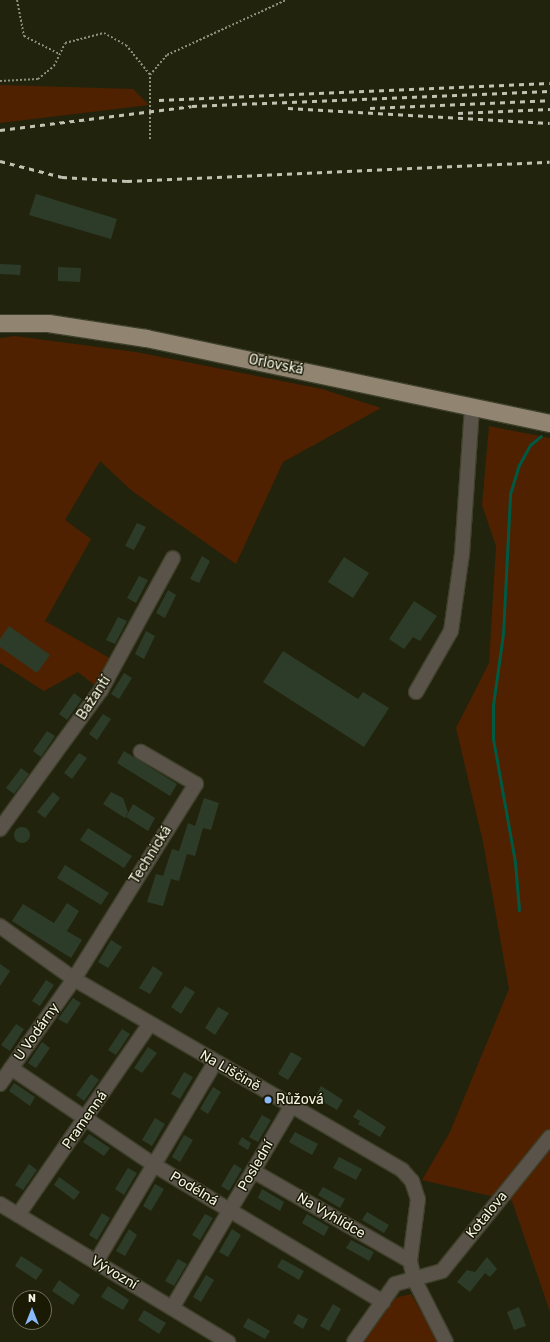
<!DOCTYPE html>
<meta charset="utf-8">
<style>
body{margin:0}
#map{position:relative;width:550px;height:1342px;overflow:hidden;background:#22230c;font-family:Rubik,sans-serif}
div>[style]{position:absolute}
[style*='--x']{left:calc(var(--x)*1px);top:calc(var(--y)*1px);width:calc(var(--w)*1px);rotate:calc(var(--a)*1deg)}
.green>*{inset:0;background:#4f2100}
.stream>*{height:3px;margin:-1.5px;padding:0 1.5px;transform-origin:1.5px;border-radius:1.5px;background:#005942}
.building>*{inset:0;background:#2d3c29}
.round{border-radius:50%}
.path>*{height:2px;margin-top:-1px;transform-origin:0;background:repeating-linear-gradient(90deg,#8d8e7b 0 2px,transparent 0 4px)}
.roads{filter:drop-shadow(1px 0 #3f402b) drop-shadow(-1px 0 #3f402b) drop-shadow(0 1px #3f402b) drop-shadow(0 -1px #3f402b)}
.minor>*{height:14px;margin:-7px;padding:0 7px;transform-origin:7px;border-radius:7px;background:#59534a}
.major>*{height:17px;margin:-8.5px;padding:0 8.5px;transform-origin:8.5px;border-radius:8.5px;background:#918572}
.rail>*{height:3px;margin-top:-1.5px;transform-origin:0;background:repeating-linear-gradient(90deg,#c1c2b2 0 5px,transparent 0 10px)}
.dots>*{width:11px;height:11px;translate:-50% -50%;box-sizing:border-box;border:2px solid #191904;border-radius:50%}
span{translate:-50% -50%;white-space:nowrap;text-align:center;line-height:1.15;-webkit-text-stroke:3px #191904;paint-order:stroke}
.street-label{font-size:14px;color:#f3f4e6}
.poi-label{font-size:14px;color:#f3f4e6}
.left{translate:0 -50%;text-align:left}
.north{position:absolute;left:12px;top:1290px;width:40px;height:40px;box-sizing:border-box;background:#191904;border:1px solid #70715e;border-radius:50%;rotate:0deg;font-size:11px;font-weight:700;line-height:16px;text-align:center;color:#f3f4e6}
.north::after{content:'';display:block;margin:auto;width:14px;height:18px;background:#88bafc;clip-path:polygon(50% 0,100% 100%,50% 72%,0 100%)}
</style>
<div id="map">
<div class="green">
<i style="clip-path:polygon(0 85px,133px 89px,149px 105px,0 123px)"></i>
<i style="clip-path:polygon(15px 336px,136px 352px,322px 389px,381px 408px,283px 462px,236px 564px,132px 491px,100px 461px,65px 520px,91px 539px,45px 621px,113px 660px,97px 687px,78px 672px,44px 691px,0 663px,0 338px)"></i>
<i style="clip-path:polygon(489px 426px,550px 438px,550px 1312px,512px 1201px,422px 1180px,450px 1132px,509px 989px,483px 842px,456px 728px,489px 663px,496px 546px,482px 505px)"></i>
<i style="clip-path:polygon(411px 1294px,439px 1342px,364px 1342px,395px 1298px)"></i>
</div>
<div class="stream">
<i style="--x:519;--y:910;--w:48;--a:-94.8"></i>
<i style="--x:515;--y:862;--w:125;--a:-100.1"></i>
<i style="--x:493;--y:739;--w:34;--a:-90"></i>
<i style="--x:493;--y:705;--w:72;--a:-82"></i>
<i style="--x:503;--y:634;--w:140;--a:-87.1"></i>
<i style="--x:510;--y:494;--w:30;--a:-73"></i>
<i style="--x:519;--y:465;--w:23;--a:-61"></i>
<i style="--x:530;--y:445;--w:14;--a:-39"></i>
</div>
<div class="building">
<i style="clip-path:polygon(36px 194px,117px 219px,111px 239px,29px 215px)"></i>
<i style="clip-path:polygon(0 264px,21px 265px,20px 275px,0 274px)"></i>
<i style="clip-path:polygon(58px 267px,81px 268px,80px 282px,58px 281px)"></i>
<i style="clip-path:polygon(137px 523px,146px 527px,134px 550px,125px 546px)"></i>
<i style="clip-path:polygon(202px 556px,210px 561px,199px 583px,190px 579px)"></i>
<i style="clip-path:polygon(344px 557px,369px 573px,353px 598px,328px 582px)"></i>
<i style="clip-path:polygon(139px 576px,148px 580px,136px 603px,127px 598px)"></i>
<i style="clip-path:polygon(168px 590px,176px 595px,165px 618px,156px 613px)"></i>
<i style="clip-path:polygon(414px 601px,437px 616px,420px 641px,413px 637px,404px 649px,389px 639px)"></i>
<i style="clip-path:polygon(118px 617px,127px 621px,115px 644px,106px 640px)"></i>
<i style="clip-path:polygon(9px 626px,50px 655px,37px 673px,0 647px,0 639px)"></i>
<i style="clip-path:polygon(146px 631px,155px 636px,144px 659px,135px 654px)"></i>
<i style="clip-path:polygon(283px 651px,358px 699px,363px 692px,389px 708px,364px 747px,263px 682px)"></i>
<i style="clip-path:polygon(124px 673px,132px 678px,119px 699px,111px 694px)"></i>
<i style="clip-path:polygon(74px 693px,82px 699px,67px 720px,59px 714px)"></i>
<i style="clip-path:polygon(103px 714px,111px 719px,97px 740px,89px 734px)"></i>
<i style="clip-path:polygon(47px 731px,55px 736px,41px 757px,33px 751px)"></i>
<i style="clip-path:polygon(124px 751px,177px 784px,170px 796px,117px 763px)"></i>
<i style="clip-path:polygon(79px 753px,87px 758px,72px 779px,64px 773px)"></i>
<i style="clip-path:polygon(21px 768px,29px 774px,14px 794px,6px 788px)"></i>
<i style="clip-path:polygon(53px 792px,60px 798px,45px 818px,37px 812px)"></i>
<i style="clip-path:polygon(111px 792px,123px 798px,128px 812px,125px 818px,103px 804px)"></i>
<i style="clip-path:polygon(204px 798px,219px 803px,211px 830px,203px 828px,195px 856px,187px 854px,179px 881px,171px 879px,163px 906px,147px 902px,156px 874px,163px 876px,172px 849px,179px 851px,188px 823px,195px 826px)"></i>
<i style="clip-path:polygon(133px 804px,155px 818px,148px 831px,126px 817px)"></i>
<i class="round" style="left:14px;top:827px;width:16px;height:16px"></i>
<i style="clip-path:polygon(88px 828px,132px 856px,124px 868px,80px 840px)"></i>
<i style="clip-path:polygon(65px 865px,109px 893px,101px 905px,57px 878px)"></i>
<i style="clip-path:polygon(67px 903px,79px 911px,67px 931px,82px 940px,71px 958px,12px 921px,23px 904px,54px 923px)"></i>
<i style="clip-path:polygon(111px 940px,122px 947px,108px 968px,98px 962px)"></i>
<i style="clip-path:polygon(0 964px,10px 971px,0 986px)"></i>
<i style="clip-path:polygon(153px 966px,163px 973px,150px 994px,139px 988px)"></i>
<i style="clip-path:polygon(46px 980px,54px 985px,40px 1006px,32px 1001px)"></i>
<i style="clip-path:polygon(185px 986px,195px 992px,181px 1014px,171px 1007px)"></i>
<i style="clip-path:polygon(73px 998px,81px 1003px,67px 1024px,58px 1019px)"></i>
<i style="clip-path:polygon(218px 1007px,229px 1013px,215px 1035px,205px 1028px)"></i>
<i style="clip-path:polygon(16px 1024px,24px 1029px,10px 1051px,1px 1045px)"></i>
<i style="clip-path:polygon(122px 1029px,130px 1034px,116px 1055px,108px 1050px)"></i>
<i style="clip-path:polygon(42px 1042px,50px 1048px,36px 1068px,28px 1063px)"></i>
<i style="clip-path:polygon(148px 1047px,157px 1053px,142px 1073px,134px 1068px)"></i>
<i style="clip-path:polygon(291px 1052px,302px 1058px,288px 1080px,278px 1074px)"></i>
<i style="clip-path:polygon(184px 1072px,193px 1077px,180px 1099px,171px 1094px)"></i>
<i style="clip-path:polygon(91px 1074px,99px 1080px,84px 1101px,76px 1095px)"></i>
<i style="clip-path:polygon(14px 1083px,35px 1097px,30px 1106px,9px 1091px)"></i>
<i style="clip-path:polygon(321px 1086px,343px 1100px,337px 1110px,315px 1097px)"></i>
<i style="clip-path:polygon(213px 1087px,221px 1092px,208px 1114px,200px 1109px)"></i>
<i style="clip-path:polygon(358px 1109px,386px 1127px,380px 1137px,358px 1124px,360px 1121px,353px 1117px)"></i>
<i style="clip-path:polygon(262px 1115px,271px 1120px,258px 1142px,249px 1137px)"></i>
<i style="clip-path:polygon(155px 1118px,165px 1124px,152px 1146px,142px 1140px)"></i>
<i style="clip-path:polygon(295px 1132px,318px 1144px,312px 1155px,289px 1142px)"></i>
<i style="clip-path:polygon(89px 1134px,110px 1148px,104px 1156px,83px 1142px)"></i>
<i style="clip-path:polygon(184px 1135px,193px 1140px,180px 1162px,172px 1157px)"></i>
<i style="clip-path:polygon(242px 1137px,251px 1143px,248px 1150px,238px 1144px)"></i>
<i style="clip-path:polygon(339px 1157px,362px 1169px,356px 1180px,333px 1168px)"></i>
<i style="clip-path:polygon(29px 1164px,37px 1170px,23px 1190px,15px 1185px)"></i>
<i style="clip-path:polygon(234px 1164px,242px 1169px,229px 1191px,221px 1186px)"></i>
<i style="clip-path:polygon(128px 1168px,137px 1173px,124px 1195px,115px 1189px)"></i>
<i style="clip-path:polygon(59px 1177px,80px 1192px,74px 1200px,54px 1185px)"></i>
<i style="clip-path:polygon(155px 1184px,164px 1189px,151px 1211px,143px 1206px)"></i>
<i style="clip-path:polygon(323px 1187px,345px 1199px,340px 1208px,318px 1195px)"></i>
<i style="clip-path:polygon(262px 1189px,284px 1202px,280px 1211px,258px 1198px)"></i>
<i style="clip-path:polygon(367px 1212px,389px 1225px,384px 1233px,362px 1220px)"></i>
<i style="clip-path:polygon(102px 1213px,110px 1218px,97px 1240px,89px 1235px)"></i>
<i style="clip-path:polygon(205px 1214px,213px 1218px,200px 1240px,192px 1235px)"></i>
<i style="clip-path:polygon(307px 1214px,329px 1227px,324px 1236px,302px 1223px)"></i>
<i style="clip-path:polygon(129px 1229px,137px 1235px,125px 1256px,116px 1251px)"></i>
<i style="clip-path:polygon(232px 1229px,241px 1235px,228px 1257px,219px 1252px)"></i>
<i style="clip-path:polygon(351px 1240px,374px 1252px,369px 1261px,346px 1248px)"></i>
<i style="clip-path:polygon(21px 1256px,43px 1270px,36px 1280px,15px 1266px)"></i>
<i style="clip-path:polygon(487px 1257px,497px 1269px,490px 1277px,485px 1273px,470px 1292px,457px 1282px,467px 1270px,475px 1272px)"></i>
<i style="clip-path:polygon(178px 1259px,187px 1264px,174px 1286px,165px 1281px)"></i>
<i style="clip-path:polygon(282px 1259px,304px 1271px,299px 1280px,277px 1267px)"></i>
<i style="clip-path:polygon(206px 1275px,214px 1280px,201px 1302px,193px 1297px)"></i>
<i style="clip-path:polygon(59px 1280px,80px 1295px,73px 1305px,52px 1291px)"></i>
<i style="clip-path:polygon(108px 1286px,129px 1300px,123px 1310px,101px 1297px)"></i>
<i style="clip-path:polygon(333px 1304px,341px 1309px,329px 1331px,320px 1326px)"></i>
<i style="clip-path:polygon(519px 1307px,526px 1326px,514px 1330px,507px 1312px)"></i>
<i style="clip-path:polygon(144px 1310px,166px 1323px,159px 1334px,138px 1320px)"></i>
<i style="clip-path:polygon(298px 1314px,308px 1319px,303px 1329px,293px 1323px)"></i>
<i style="clip-path:polygon(248px 1318px,270px 1331px,265px 1339px,243px 1327px)"></i>
</div>
<div class="path">
<i style="--x:17;--y:0;--w:37;--a:79"></i>
<i style="--x:24;--y:36;--w:39;--a:27"></i>
<i style="--x:0;--y:81;--w:38;--a:-3"></i>
<i style="--x:38;--y:79;--w:21;--a:-39"></i>
<i style="--x:54;--y:66;--w:25;--a:-64"></i>
<i style="--x:65;--y:43;--w:40;--a:-14.4"></i>
<i style="--x:104;--y:33;--w:25;--a:29"></i>
<i style="--x:126;--y:45;--w:38;--a:51"></i>
<i style="--x:150;--y:139;--w:64;--a:-90"></i>
<i style="--x:150;--y:75;--w:26;--a:-50"></i>
<i style="--x:167;--y:55;--w:131;--a:-24.8"></i>
</div>
<div class="roads">
<div class="minor">
<i style="--x:416;--y:692;--w:70;--a:-60.2"></i>
<i style="--x:451;--y:631;--w:78;--a:-81.9"></i>
<i style="--x:462;--y:554;--w:147;--a:-86.1"></i>
<i style="--x:0;--y:829;--w:172;--a:-54"></i>
<i style="--x:101;--y:690;--w:150;--a:-61.4"></i>
<i style="--x:0;--y:926;--w:91;--a:35.6"></i>
<i style="--x:74;--y:979;--w:380;--a:30.2"></i>
<i style="--x:402;--y:1170;--w:15;--a:48"></i>
<i style="--x:412;--y:1181;--w:19;--a:72"></i>
<i style="--x:418;--y:1199;--w:63;--a:97.4"></i>
<i style="--x:410;--y:1261;--w:18;--a:77"></i>
<i style="--x:414;--y:1279;--w:71;--a:63.1"></i>
<i style="--x:11;--y:1068;--w:173;--a:34.1"></i>
<i style="--x:154;--y:1165;--w:267;--a:30.9"></i>
<i style="--x:0;--y:1084;--w:128;--a:-54.8"></i>
<i style="--x:74;--y:979;--w:230;--a:-58"></i>
<i style="--x:196;--y:784;--w:64;--a:-149.8"></i>
<i style="--x:253;--y:1171;--w:181;--a:29.8"></i>
<i style="--x:0;--y:1204;--w:267;--a:31.2"></i>
<i style="--x:18;--y:1215;--w:232;--a:-55.4"></i>
<i style="--x:96;--y:1262;--w:233;--a:-59.2"></i>
<i style="--x:172;--y:1308;--w:234;--a:-59.4"></i>
<i style="--x:354;--y:1342;--w:71;--a:-54.7"></i>
<i style="--x:395;--y:1284;--w:49;--a:-15.5"></i>
<i style="--x:442;--y:1271;--w:172;--a:-51.1"></i>
</div>
<div class="major">
<i style="--x:0;--y:323;--w:48;--a:0"></i>
<i style="--x:48;--y:323;--w:99;--a:8.7"></i>
<i style="--x:146;--y:338;--w:413;--a:11.9"></i>
</div>
</div>
<div class="rail">
<i style="--x:159;--y:100;--w:391;--a:-2.5"></i>
<i style="--x:288;--y:108;--w:262;--a:3.3"></i>
<i style="--x:370;--y:108;--w:180;--a:-2.5"></i>
<i style="--x:458;--y:113;--w:92;--a:-2.5"></i>
<i style="--x:0;--y:130;--w:193;--a:-7.1"></i>
<i style="--x:192;--y:106;--w:358;--a:-2.4"></i>
<i style="--x:0;--y:161;--w:64;--a:14.5"></i>
<i style="--x:62;--y:177;--w:65;--a:3.5"></i>
<i style="--x:127;--y:181;--w:423;--a:-2.6"></i>
</div>
<div class="dots">
<i style="left:268px;top:1100px;background:#88bafc"></i>
</div>
<div class="street-label">
<span style="left:276px;top:365px;rotate:11deg">Orlovská</span>
<span style="left:94px;top:698px;rotate:-57deg">Bažantí</span>
<span style="left:151px;top:855px;rotate:-58deg">Technická</span>
<span style="left:37px;top:1032px;rotate:-55deg">U Vodárny</span>
<span style="left:230px;top:1071px;rotate:30deg">Na Liščině</span>
<span style="left:85px;top:1120px;rotate:-55deg">Pramenná</span>
<span style="left:256px;top:1166px;rotate:-60deg">Poslední</span>
<span style="left:194px;top:1189px;rotate:31deg">Podélná</span>
<span style="left:487px;top:1215px;rotate:-51deg">Kotalova</span>
<span style="left:331px;top:1216px;rotate:30deg">Na Vyhlídce</span>
<span style="left:114px;top:1273px;rotate:31deg">Vývozní</span>
</div>
<div class="poi-label">
<span class="left" style="left:276px;top:1100px">Růžová</span>
</div>
<div class="north">N</div>
</div>
